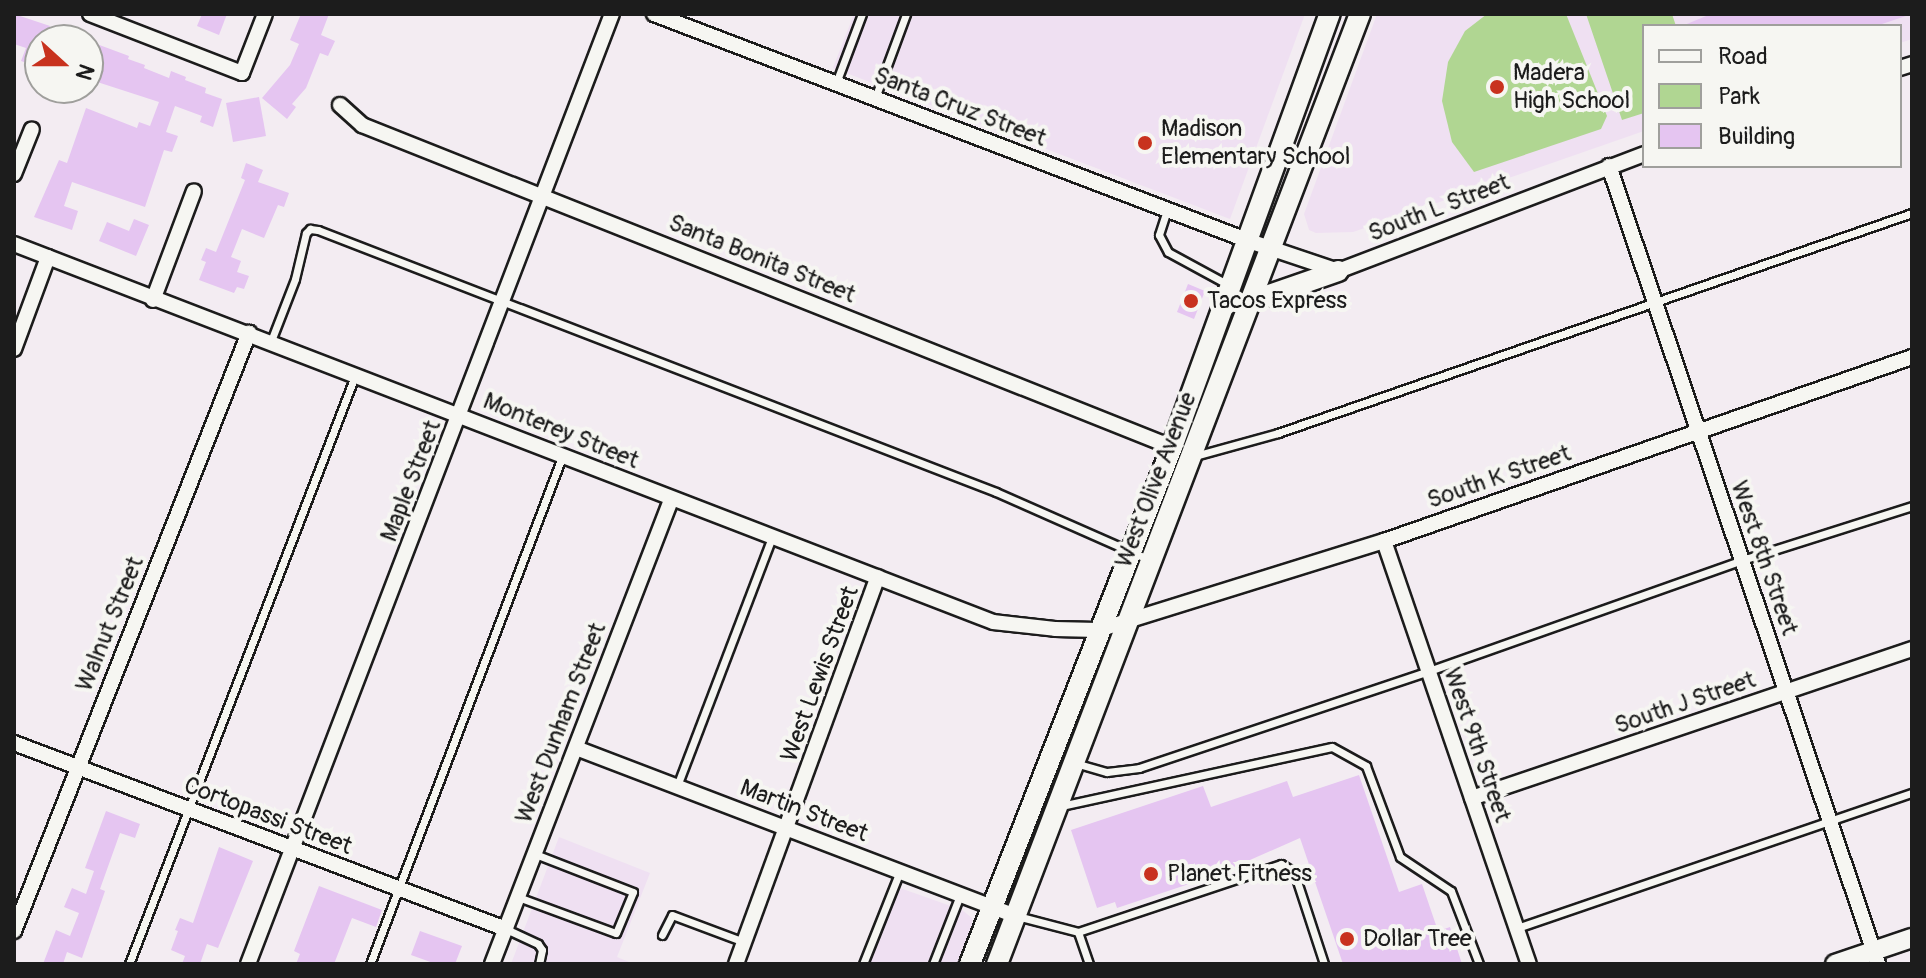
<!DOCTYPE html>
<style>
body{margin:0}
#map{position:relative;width:1926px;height:978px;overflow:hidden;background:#f3ecf2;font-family:Pangolin,sans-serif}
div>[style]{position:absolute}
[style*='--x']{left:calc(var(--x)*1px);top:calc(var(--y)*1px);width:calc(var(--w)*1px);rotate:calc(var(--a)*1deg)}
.built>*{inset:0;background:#efe0f2}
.green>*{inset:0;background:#b0d692}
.building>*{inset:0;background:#e5c5f1}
.roads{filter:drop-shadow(2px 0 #1c1c1c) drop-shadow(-2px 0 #1c1c1c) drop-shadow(0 2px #1c1c1c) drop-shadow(0 -2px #1c1c1c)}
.service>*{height:7px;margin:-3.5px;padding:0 3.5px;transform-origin:3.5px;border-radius:3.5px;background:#f6f6f2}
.minor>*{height:14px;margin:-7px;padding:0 7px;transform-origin:7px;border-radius:7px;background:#f6f6f2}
.tertiary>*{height:18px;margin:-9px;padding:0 9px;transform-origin:9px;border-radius:9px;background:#f6f6f2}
.secondary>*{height:20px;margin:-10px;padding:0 10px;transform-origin:10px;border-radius:10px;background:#f6f6f2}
.dots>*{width:22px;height:22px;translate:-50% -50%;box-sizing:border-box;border:4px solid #f6f6f2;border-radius:50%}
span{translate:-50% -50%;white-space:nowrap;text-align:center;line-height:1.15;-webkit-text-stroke:8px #f6f6f2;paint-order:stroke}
.poi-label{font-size:24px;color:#1c1c1c}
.left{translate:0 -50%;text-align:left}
.street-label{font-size:24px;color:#1c1c1c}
.frame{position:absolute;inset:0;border:16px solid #1c1c1c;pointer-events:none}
.legend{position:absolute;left:1642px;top:24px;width:260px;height:144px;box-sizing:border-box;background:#f6f6f2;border:2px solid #9f9f9c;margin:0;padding:10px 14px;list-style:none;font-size:24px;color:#1c1c1c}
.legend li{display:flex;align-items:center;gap:16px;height:40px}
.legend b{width:40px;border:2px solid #9f9f9c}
.north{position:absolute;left:24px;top:24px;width:80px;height:80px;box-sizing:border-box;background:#f6f6f2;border:2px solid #9f9f9c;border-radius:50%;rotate:111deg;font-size:22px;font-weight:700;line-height:32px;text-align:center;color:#1c1c1c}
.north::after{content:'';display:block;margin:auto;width:28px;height:36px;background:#c8321e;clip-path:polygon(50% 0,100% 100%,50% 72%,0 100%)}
</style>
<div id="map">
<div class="built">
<i style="clip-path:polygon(854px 14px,1305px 14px,1230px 219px,833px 68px)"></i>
<i style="clip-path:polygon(1377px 14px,1912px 14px,1912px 39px,1900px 43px,1900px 26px,1644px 26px,1644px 131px,1353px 232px,1316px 233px,1309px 230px,1304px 214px)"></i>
<i style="clip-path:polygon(559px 837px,650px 873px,617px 957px,634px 964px,511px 964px)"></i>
<i style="clip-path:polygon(900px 888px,962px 910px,972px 918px,972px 931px,959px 964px,869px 964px)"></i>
</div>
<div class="green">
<i style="clip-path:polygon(1487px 14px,1566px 14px,1607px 116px,1601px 129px,1474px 172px,1452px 142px,1442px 101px,1448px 62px,1465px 31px)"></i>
<i style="clip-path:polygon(1586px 14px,1672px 14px,1676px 26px,1644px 26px,1644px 113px,1622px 120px)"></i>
</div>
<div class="building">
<i style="clip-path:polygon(14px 14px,50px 26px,45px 40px,40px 40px,40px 68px,21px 61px,26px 48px,14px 44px)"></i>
<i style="clip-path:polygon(202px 14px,227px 14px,219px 35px,197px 26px)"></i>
<i style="clip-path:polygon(301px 14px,329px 14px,321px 35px,335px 41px,328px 56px,320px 53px,306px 88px,292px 104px,296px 107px,287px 119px,262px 98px,290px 65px,299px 44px,290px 40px)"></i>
<i style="clip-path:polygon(1711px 14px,1905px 14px,1906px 16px,1876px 26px,1682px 26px)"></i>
<i style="clip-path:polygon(94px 43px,129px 56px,128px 59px,145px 65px,144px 68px,169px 78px,171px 71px,186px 77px,185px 80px,206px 88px,205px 93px,222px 99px,213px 127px,200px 122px,202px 116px,175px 106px,166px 132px,178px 136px,172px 152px,164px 150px,145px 207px,72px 182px,64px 206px,78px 211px,72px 230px,34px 217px,59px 160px,67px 163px,86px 108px,137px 128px,139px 122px,150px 126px,159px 102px,88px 79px,88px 51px)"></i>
<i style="clip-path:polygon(259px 97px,266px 136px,233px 142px,226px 103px)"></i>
<i style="clip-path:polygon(246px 163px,263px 170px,258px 182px,289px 193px,284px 207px,278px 205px,264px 238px,242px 229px,231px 257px,241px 261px,237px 272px,249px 276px,244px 289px,237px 287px,234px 293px,199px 280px,206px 262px,201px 260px,206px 248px,216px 252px,245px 180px,241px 178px)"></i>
<i style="clip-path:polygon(134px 219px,149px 225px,136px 256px,99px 241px,107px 222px,129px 231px)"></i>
<i style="clip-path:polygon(1188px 284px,1205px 291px,1194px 319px,1177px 312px)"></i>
<i style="clip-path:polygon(1359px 775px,1399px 892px,1422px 884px,1438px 931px,1450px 927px,1462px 964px,1343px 964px,1300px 838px,1216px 875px,1117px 908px,1115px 902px,1097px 908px,1071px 830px,1203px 786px,1211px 807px,1287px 781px,1293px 797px)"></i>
<i style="clip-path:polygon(106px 811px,140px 824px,135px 838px,120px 833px,100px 889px,105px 891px,82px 958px,67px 952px,63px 964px,43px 964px,56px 930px,70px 936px,79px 913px,64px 907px,72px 888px,86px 894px,94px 871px,85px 868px)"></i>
<i style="clip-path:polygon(219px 847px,253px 861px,218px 948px,207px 944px,200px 964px,182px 964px,185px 956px,171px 950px,178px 931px,175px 930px,180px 918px,193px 923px)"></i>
<i style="clip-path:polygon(319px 886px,382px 910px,376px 927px,352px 918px,334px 964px,296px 964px,300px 954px,294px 951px)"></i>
<i style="clip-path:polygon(420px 931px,462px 946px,455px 964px,436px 964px,411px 955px)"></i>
</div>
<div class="roads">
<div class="service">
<i style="--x:836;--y:83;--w:74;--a:-69.4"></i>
<i style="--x:875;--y:98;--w:90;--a:-69.7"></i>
<i style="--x:1167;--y:210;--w:26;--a:108"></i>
<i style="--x:1159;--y:235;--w:19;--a:62"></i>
<i style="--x:1168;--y:252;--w:67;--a:28.5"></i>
<i style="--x:271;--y:341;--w:66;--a:-68.8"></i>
<i style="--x:295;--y:279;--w:47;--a:-76.6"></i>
<i style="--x:306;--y:233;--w:6;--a:-45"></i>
<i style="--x:310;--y:229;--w:8;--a:7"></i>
<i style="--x:318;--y:230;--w:727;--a:21.13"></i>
<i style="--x:996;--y:492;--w:168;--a:23.8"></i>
<i style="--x:1195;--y:456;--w:86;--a:-15.5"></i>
<i style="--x:1278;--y:433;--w:671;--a:-19.14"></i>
<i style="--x:1075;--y:763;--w:33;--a:16"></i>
<i style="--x:1107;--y:772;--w:32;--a:-7"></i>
<i style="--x:1139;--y:768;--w:306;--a:-18.5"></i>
<i style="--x:1429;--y:671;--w:332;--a:-19.5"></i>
<i style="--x:1742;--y:560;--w:178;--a:-17.6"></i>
<i style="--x:677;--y:786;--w:267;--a:-69.1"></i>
<i style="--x:1061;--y:806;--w:277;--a:-12.3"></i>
<i style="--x:1332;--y:747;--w:39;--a:29"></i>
<i style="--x:1366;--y:766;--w:97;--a:69.5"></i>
<i style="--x:1400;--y:857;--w:61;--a:33.7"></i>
<i style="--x:1451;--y:891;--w:78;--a:69"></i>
<i style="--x:518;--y:897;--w:104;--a:20.2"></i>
<i style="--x:616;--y:933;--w:44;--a:-67.5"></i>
<i style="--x:633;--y:892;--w:105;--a:-158.8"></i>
<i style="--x:1017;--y:916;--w:63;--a:14.7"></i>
<i style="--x:1078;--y:932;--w:214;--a:-18.5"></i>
<i style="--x:1281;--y:864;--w:15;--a:32"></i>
<i style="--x:1294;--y:872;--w:97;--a:71.9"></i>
<i style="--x:1517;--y:928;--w:417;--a:-18.9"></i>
<i style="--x:506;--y:929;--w:35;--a:25"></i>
<i style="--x:538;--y:944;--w:7;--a:56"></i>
<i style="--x:542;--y:950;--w:14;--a:102"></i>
<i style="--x:1078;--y:932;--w:34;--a:71"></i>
<i style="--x:662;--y:935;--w:22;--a:-63"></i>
<i style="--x:672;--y:915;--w:77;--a:20.6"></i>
<i style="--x:129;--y:964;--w:630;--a:-68.98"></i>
<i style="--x:370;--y:964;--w:542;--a:-69.26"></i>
<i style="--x:863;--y:964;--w:100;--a:-68.3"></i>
<i style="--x:933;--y:964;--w:74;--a:-68.6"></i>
</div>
<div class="minor">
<i style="--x:90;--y:14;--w:163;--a:21.2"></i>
<i style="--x:242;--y:73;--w:63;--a:-68.7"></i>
<i style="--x:654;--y:14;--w:637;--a:20.88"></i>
<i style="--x:1249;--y:241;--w:94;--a:18.6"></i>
<i style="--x:1338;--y:271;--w:328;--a:-20.9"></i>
<i style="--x:1900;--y:68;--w:13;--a:-18"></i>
<i style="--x:340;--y:105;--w:30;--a:42"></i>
<i style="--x:362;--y:125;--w:872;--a:21.68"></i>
<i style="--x:1609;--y:166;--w:842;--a:71.37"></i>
<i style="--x:14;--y:174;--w:48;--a:-68.2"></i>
<i style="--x:14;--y:244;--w:1049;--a:21.11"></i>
<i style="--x:993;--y:622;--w:62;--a:6.4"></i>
<i style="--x:1055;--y:629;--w:43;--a:1.3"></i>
<i style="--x:1098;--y:630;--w:300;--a:-17.3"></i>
<i style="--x:1384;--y:541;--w:559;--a:-19.21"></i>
<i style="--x:153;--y:300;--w:116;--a:-69.4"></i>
<i style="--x:14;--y:349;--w:98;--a:-69.7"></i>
<i style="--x:1384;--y:541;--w:447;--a:71.1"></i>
<i style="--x:14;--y:743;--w:526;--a:20.71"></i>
<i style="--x:576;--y:748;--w:470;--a:20.9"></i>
<i style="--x:1472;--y:798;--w:465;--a:-18.7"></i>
<i style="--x:14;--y:931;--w:643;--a:-68.55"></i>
<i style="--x:248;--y:964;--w:1017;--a:-69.04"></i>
<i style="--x:492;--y:964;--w:498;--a:-68.9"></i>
<i style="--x:736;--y:964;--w:412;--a:-69.9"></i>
</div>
<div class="tertiary">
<i style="--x:1835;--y:964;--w:81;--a:-18.7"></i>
</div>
<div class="secondary">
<i style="--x:1252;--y:301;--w:91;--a:-19.2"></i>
<i style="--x:970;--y:964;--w:555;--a:-68.66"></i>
<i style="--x:1172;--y:447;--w:461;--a:-70"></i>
<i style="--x:997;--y:964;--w:1017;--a:-69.09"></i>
</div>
</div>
<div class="dots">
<i style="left:1497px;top:87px;background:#c8321e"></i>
<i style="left:1145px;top:143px;background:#c8321e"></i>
<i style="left:1191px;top:301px;background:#c8321e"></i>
<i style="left:1151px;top:874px;background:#c8321e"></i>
<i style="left:1347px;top:939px;background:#c8321e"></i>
</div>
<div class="poi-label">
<span class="left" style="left:1513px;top:87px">Madera<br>High School</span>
<span class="left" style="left:1161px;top:143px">Madison<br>Elementary School</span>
<span class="left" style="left:1207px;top:301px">Tacos Express</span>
<span class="left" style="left:1167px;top:874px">Planet Fitness</span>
<span class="left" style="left:1363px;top:939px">Dollar Tree</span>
</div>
<div class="street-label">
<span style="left:960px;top:107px;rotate:21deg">Santa Cruz Street</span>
<span style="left:1439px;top:208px;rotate:-21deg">South L Street</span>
<span style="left:762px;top:259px;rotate:22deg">Santa Bonita Street</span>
<span style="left:561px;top:431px;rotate:22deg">Monterey Street</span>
<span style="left:1499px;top:477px;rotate:-19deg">South K Street</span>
<span style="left:1156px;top:480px;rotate:-69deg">West Olive Avenue</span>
<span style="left:411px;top:481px;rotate:-69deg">Maple Street</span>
<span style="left:1764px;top:558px;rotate:71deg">West 8th Street</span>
<span style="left:110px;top:624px;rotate:-68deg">Walnut Street</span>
<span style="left:820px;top:674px;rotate:-70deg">West Lewis Street</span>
<span style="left:1685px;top:703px;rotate:-19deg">South J Street</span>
<span style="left:561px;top:723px;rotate:-69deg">West Dunham Street</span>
<span style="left:1477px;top:745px;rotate:71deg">West 9th Street</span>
<span style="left:804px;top:811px;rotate:21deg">Martin Street</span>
<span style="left:268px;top:816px;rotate:21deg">Cortopassi Street</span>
</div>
<div class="frame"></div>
<ul class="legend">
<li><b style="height:10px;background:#f6f6f2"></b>Road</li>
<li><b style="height:22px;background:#b0d692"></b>Park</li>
<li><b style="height:22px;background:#e5c5f1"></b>Building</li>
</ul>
<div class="north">N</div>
</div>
